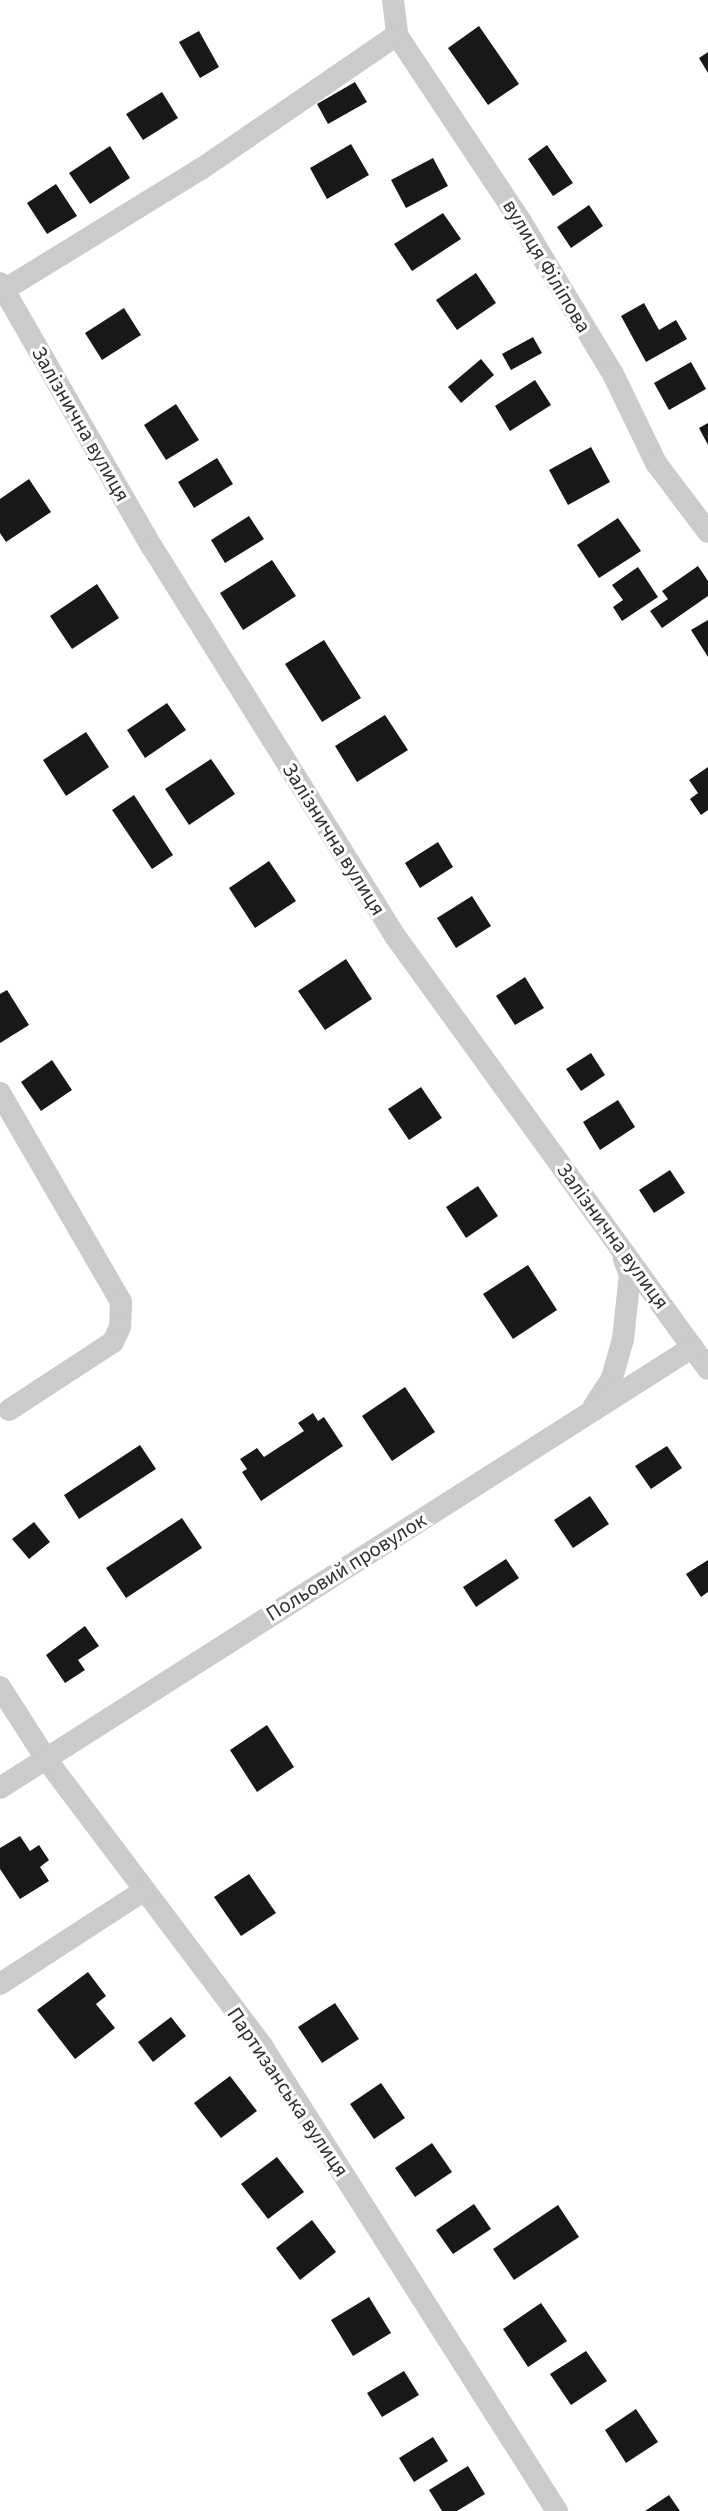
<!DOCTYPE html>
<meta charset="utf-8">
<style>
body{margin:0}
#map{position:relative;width:708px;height:2511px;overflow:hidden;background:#fff;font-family:"Source Sans 3",sans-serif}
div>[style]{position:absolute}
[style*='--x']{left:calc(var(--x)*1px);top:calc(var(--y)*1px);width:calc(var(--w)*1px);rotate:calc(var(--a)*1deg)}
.building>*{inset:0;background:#181818}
.minor>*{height:22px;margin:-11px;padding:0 11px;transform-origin:11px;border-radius:11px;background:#cbcbcb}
span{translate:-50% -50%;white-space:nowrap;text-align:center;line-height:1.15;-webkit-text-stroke:6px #fff;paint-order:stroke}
.street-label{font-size:21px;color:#313131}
</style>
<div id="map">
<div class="building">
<i style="clip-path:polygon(479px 26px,519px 84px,488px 105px,448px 48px)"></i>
<i style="clip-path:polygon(199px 31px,219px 67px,200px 78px,179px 42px)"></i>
<i style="clip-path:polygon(708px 52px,708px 73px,699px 58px)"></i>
<i style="clip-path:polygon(355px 82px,367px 102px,328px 124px,317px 104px)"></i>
<i style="clip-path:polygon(162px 92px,178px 118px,143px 140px,126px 114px)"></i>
<i style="clip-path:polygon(351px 144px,369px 175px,327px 199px,310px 168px)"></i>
<i style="clip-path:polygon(547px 145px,573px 183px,553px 196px,528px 159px)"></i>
<i style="clip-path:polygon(110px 146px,130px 178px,90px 204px,69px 173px)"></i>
<i style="clip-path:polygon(433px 158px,448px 186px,406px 208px,391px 180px)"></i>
<i style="clip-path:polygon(56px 184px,77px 216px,47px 234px,27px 203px)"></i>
<i style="clip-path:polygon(589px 205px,603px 226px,571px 248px,557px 227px)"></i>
<i style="clip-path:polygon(443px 213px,461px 239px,412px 271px,394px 244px)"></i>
<i style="clip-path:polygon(476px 273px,496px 303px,457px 330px,436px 300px)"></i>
<i style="clip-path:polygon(644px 303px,659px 330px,676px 320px,687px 339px,646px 362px,621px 316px)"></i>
<i style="clip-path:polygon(124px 308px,141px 335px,102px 360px,85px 333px)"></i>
<i style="clip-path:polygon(533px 337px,542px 353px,511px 370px,502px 354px)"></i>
<i style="clip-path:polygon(481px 359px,494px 375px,461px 403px,448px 387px)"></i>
<i style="clip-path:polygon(691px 362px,706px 389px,669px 410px,654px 383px)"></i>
<i style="clip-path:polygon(535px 380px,551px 405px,510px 431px,495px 406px)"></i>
<i style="clip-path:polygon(176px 404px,199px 440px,166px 460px,144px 425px)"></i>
<i style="clip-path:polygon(708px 423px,708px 445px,699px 428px)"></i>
<i style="clip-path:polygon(591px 447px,610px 482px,568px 505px,549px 470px)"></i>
<i style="clip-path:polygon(217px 458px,233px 484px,194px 508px,178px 482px)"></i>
<i style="clip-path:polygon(29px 479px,51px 512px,6px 542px,0 533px,0 499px)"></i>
<i style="clip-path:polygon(249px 516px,264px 539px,225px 563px,211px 540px)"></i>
<i style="clip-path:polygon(618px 518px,641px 551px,599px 578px,577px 545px)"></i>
<i style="clip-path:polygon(272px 560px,296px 596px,243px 630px,220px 593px)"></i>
<i style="clip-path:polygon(698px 566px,708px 581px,708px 596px,662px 628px,650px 611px,668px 599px,662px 591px)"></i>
<i style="clip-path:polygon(638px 567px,658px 597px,622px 621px,613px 607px,623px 600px,612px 585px)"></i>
<i style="clip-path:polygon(97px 584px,119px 618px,72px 649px,50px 616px)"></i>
<i style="clip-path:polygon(708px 620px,708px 657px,691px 630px)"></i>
<i style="clip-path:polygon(324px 640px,361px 698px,322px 722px,285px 664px)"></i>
<i style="clip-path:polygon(167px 703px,186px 730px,145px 758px,127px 730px)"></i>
<i style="clip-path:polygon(385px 715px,408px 750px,357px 782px,335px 746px)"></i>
<i style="clip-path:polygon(86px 732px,109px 767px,66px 796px,43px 760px)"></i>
<i style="clip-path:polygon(211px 759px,235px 794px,189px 825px,165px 789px)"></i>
<i style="clip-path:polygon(708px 767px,708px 810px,701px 815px,690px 799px,698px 793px,689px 780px)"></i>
<i style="clip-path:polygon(134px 795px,173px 855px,152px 869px,112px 810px)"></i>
<i style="clip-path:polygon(438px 842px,453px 867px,420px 888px,405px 863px)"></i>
<i style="clip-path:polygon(269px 861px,296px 901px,255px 928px,229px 888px)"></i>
<i style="clip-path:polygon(472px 896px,491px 926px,456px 948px,437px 918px)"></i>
<i style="clip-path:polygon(346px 959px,372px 999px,325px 1030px,298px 991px)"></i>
<i style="clip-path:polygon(525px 977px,544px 1008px,515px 1025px,496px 996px)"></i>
<i style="clip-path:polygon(7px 990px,29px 1025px,0 1043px,0 994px)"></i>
<i style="clip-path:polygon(591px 1053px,605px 1075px,581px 1091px,566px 1069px)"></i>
<i style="clip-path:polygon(52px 1060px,72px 1090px,41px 1111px,21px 1082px)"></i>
<i style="clip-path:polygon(421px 1087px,442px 1118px,409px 1140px,388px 1109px)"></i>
<i style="clip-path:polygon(618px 1100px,635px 1127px,600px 1150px,583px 1122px)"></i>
<i style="clip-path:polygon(670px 1170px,685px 1193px,654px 1213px,639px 1190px)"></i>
<i style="clip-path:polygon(478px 1186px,498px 1216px,466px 1238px,446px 1207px)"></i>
<i style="clip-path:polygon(528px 1265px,557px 1310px,513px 1339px,483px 1294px)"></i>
<i style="clip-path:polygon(405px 1387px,435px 1432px,392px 1461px,362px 1416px)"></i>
<i style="clip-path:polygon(313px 1413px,318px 1421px,324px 1417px,343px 1446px,261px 1501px,242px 1472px,247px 1469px,240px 1459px,257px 1448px,264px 1457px,304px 1431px,298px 1423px)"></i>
<i style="clip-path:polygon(140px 1445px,156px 1469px,79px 1519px,64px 1495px)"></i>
<i style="clip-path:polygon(667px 1446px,682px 1468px,651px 1489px,635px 1466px)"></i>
<i style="clip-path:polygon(590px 1496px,609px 1524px,573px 1548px,554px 1520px)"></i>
<i style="clip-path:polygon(182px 1518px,202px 1548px,126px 1598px,106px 1568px)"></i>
<i style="clip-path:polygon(34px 1522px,50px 1542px,29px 1559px,12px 1539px)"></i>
<i style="clip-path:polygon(506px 1559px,519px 1578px,476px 1607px,463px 1587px)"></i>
<i style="clip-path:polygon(708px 1560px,708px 1592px,701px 1597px,686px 1574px)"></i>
<i style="clip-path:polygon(85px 1626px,99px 1646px,78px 1660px,85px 1670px,65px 1683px,46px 1655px)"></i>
<i style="clip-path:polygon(267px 1725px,294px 1767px,257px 1792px,230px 1750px)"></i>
<i style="clip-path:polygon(20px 1836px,30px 1851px,39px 1845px,49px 1860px,40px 1867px,49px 1881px,20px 1899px,0 1869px,0 1848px)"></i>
<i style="clip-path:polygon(249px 1874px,276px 1913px,241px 1936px,214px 1897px)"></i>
<i style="clip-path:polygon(88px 1972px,106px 1996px,96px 2004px,115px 2028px,75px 2059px,37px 2010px)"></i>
<i style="clip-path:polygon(335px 2003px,359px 2039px,322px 2063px,298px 2027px)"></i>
<i style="clip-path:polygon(171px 2017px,186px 2036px,153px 2062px,138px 2042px)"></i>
<i style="clip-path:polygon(230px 2076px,257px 2111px,221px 2138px,194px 2103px)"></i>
<i style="clip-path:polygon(381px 2083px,405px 2118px,374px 2139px,350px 2104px)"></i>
<i style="clip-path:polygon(432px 2143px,452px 2172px,415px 2197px,395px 2168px)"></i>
<i style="clip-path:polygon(277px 2157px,304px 2192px,268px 2219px,241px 2184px)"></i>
<i style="clip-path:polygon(474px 2204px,491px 2229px,453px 2254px,436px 2230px)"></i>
<i style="clip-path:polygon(558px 2205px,579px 2237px,514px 2280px,493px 2249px)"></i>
<i style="clip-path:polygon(312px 2220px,336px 2252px,300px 2280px,276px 2248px)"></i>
<i style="clip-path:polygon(369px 2297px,391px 2333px,353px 2356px,331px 2320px)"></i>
<i style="clip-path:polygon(541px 2303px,567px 2341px,528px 2367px,503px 2329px)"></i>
<i style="clip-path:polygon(586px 2351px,607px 2381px,571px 2405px,550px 2374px)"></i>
<i style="clip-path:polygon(404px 2371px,419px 2395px,382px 2417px,367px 2393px)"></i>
<i style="clip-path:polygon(636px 2409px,658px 2442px,626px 2463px,605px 2430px)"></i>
<i style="clip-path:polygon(433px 2437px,448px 2461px,414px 2482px,399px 2458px)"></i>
<i style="clip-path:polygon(468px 2466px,485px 2494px,457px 2511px,442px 2511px,429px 2490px)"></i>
<i style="clip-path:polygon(669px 2495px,680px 2511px,645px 2511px)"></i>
</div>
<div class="minor">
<i style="--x:393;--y:0;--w:35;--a:83"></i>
<i style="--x:397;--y:35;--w:222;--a:56.4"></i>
<i style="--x:520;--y:220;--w:180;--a:58.9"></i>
<i style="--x:613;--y:374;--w:99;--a:64.2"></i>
<i style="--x:656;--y:463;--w:86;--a:53"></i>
<i style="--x:0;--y:283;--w:305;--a:60.1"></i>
<i style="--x:152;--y:547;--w:459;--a:58"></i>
<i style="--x:395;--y:936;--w:534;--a:54.14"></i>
<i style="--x:4;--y:290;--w:231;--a:-31.6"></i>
<i style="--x:201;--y:169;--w:237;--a:-34.4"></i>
<i style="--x:0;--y:1093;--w:241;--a:59.9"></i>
<i style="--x:121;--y:1302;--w:25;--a:92"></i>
<i style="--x:120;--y:1327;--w:17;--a:115"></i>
<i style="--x:113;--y:1342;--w:124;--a:146.8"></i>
<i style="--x:594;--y:1406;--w:33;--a:-57"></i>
<i style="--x:612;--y:1378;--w:41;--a:-74.2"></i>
<i style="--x:623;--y:1339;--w:64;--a:-83.8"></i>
<i style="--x:630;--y:1275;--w:17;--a:-111"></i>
<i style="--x:0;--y:1687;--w:85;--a:57.4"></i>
<i style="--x:46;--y:1759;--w:359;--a:53"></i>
<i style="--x:262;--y:2046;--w:551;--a:57.61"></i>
<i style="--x:0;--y:1788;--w:821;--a:-32.47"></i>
<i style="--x:0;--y:1984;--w:171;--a:-33"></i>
</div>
<div class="street-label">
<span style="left:547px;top:266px;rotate:59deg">вулиця Філіпова</span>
<span style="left:81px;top:424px;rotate:60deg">Залізнична вулиця</span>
<span style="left:334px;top:839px;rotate:58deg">Залізнична вулиця</span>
<span style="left:613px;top:1236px;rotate:54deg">Залізнична вулиця</span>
<span style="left:346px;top:1567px;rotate:-32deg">Польовий провулок</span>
<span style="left:288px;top:2092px;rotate:56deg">Партизанська вулиця</span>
</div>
</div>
